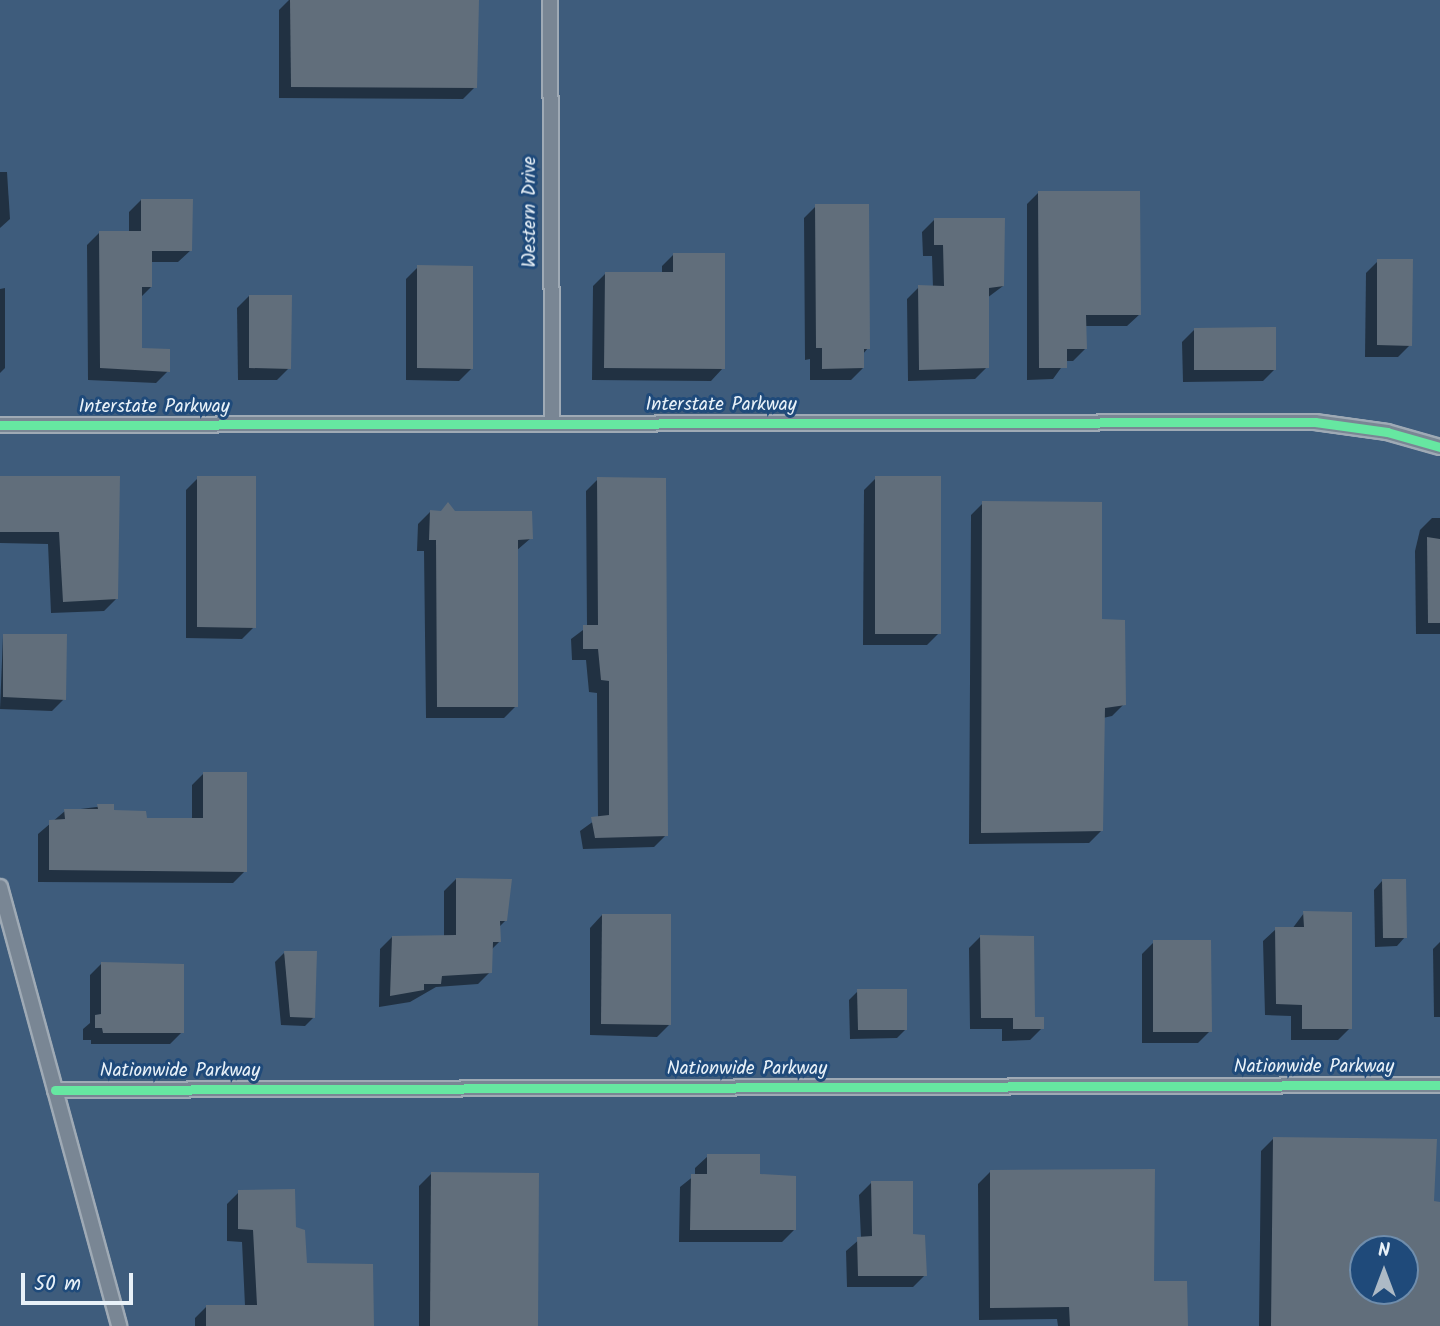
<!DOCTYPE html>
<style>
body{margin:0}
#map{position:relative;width:1440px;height:1326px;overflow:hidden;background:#3f546a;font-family:Kalam,sans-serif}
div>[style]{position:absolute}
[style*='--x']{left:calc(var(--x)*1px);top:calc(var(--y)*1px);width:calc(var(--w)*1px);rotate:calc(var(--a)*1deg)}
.built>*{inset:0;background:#3e5c7c}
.shadow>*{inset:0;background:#0007}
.building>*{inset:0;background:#616e7b}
.roads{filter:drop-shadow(2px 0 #9faab5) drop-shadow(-2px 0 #9faab5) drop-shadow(0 2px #9faab5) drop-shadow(0 -2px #9faab5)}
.street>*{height:14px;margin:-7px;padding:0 7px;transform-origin:7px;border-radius:7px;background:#798694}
.cycleway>*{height:9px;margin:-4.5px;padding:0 4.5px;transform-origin:4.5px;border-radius:4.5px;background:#66e7a1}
span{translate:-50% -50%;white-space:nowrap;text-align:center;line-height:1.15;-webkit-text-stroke:6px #1f4a7a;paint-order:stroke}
.street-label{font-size:19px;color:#e8f1f8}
.north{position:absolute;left:1349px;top:1235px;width:70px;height:70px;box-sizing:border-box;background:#1f4a7a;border:2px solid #6f8dac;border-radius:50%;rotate:0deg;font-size:19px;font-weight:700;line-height:28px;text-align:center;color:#e8f1f8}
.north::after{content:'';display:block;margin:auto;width:24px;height:32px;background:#adbac6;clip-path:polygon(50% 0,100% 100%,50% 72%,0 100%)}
.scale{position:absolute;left:21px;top:1273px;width:112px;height:32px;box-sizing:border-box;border:4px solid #e8f1f8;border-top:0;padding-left:9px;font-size:21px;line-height:24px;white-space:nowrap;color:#e8f1f8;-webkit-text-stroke:5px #1f4a7a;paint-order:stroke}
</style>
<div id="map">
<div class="built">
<i style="clip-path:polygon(evenodd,0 0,1440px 0,1440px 1326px,0 1326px,0 0,1363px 1249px,1405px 1249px,1405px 1291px,1363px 1291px,1363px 1249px)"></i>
</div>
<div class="shadow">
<i style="clip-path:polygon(289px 0,477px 0,475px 87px,463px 99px,279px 98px,279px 10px)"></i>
<i style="clip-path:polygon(0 172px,7px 172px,10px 219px,0 228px)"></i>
<i style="clip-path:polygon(1039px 192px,1140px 314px,1127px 326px,1085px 326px,1085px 349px,1073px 361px,1066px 361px,1053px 379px,1027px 380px,1027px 204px)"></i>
<i style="clip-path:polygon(141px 200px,191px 250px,178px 262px,151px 262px,151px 287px,141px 297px,141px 350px,168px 371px,156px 383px,88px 380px,87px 245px,99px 233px,129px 233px,129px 212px)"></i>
<i style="clip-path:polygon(816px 206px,868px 348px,863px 354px,863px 368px,851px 380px,810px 380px,810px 359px,805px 360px,804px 218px)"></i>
<i style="clip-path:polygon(934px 220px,1003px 286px,987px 298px,987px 367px,975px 379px,908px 381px,907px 299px,919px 287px,933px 288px,932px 256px,923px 256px,922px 232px)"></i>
<i style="clip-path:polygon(674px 254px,723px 368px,711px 381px,592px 380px,593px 286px,605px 274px,662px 274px,662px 266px)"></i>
<i style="clip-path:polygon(1378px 261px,1410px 345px,1398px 357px,1365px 357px,1366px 273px)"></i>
<i style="clip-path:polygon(418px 267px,471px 369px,459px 381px,406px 380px,406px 279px)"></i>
<i style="clip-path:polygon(5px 288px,5px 368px,0 373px,0 289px)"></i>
<i style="clip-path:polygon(249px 296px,289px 368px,277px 380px,238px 380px,237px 308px)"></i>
<i style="clip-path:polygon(1194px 330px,1275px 369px,1263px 381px,1183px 382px,1182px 342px)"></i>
<i style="clip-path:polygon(0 478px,118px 478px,116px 599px,104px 611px,51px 613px,48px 544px,0 543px)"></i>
<i style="clip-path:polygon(198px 478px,254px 627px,242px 639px,186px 638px,186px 490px)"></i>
<i style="clip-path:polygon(876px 478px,939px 633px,927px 645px,863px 645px,864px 490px)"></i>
<i style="clip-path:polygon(598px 479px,666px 835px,654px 847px,583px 849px,580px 831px,598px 818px,597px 693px,589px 692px,586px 660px,572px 660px,571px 639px,587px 627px,586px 491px)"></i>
<i style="clip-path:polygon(983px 503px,1100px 621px,1124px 704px,1112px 716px,1103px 718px,1101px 831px,1089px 843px,969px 844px,971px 515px)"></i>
<i style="clip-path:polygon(430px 512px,454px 513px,531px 538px,516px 551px,516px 706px,504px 718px,426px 718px,424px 551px,417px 551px,418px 524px)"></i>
<i style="clip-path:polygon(1432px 518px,1440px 518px,1440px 634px,1416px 634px,1415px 551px,1420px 530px)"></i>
<i style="clip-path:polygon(3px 636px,64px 699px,52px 711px,0 709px)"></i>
<i style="clip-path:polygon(204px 773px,245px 871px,233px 883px,38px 882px,38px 834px,65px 811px,112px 805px,113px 812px,146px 820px,192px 819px,192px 785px)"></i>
<i style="clip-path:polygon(456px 879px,506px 920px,499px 927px,500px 941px,491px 950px,490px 972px,478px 984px,436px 987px,410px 1002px,379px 1007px,380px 949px,392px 937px,444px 937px,444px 891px)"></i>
<i style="clip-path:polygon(1382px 881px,1405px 937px,1397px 946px,1375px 947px,1374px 890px)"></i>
<i style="clip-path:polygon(1304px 913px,1350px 1028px,1338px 1040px,1291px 1040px,1291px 1016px,1265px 1015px,1263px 941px,1276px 929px,1292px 929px)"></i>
<i style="clip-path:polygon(602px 915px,669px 1025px,657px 1037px,590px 1035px,590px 928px)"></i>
<i style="clip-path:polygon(981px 936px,1042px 1028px,1030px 1040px,1002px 1041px,1002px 1029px,970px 1029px,969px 948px)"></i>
<i style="clip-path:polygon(1154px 942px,1210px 1031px,1198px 1043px,1142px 1043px,1142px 954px)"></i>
<i style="clip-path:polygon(1440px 942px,1440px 1017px,1434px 1017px,1433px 949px)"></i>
<i style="clip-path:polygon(284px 953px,314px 1017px,305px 1026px,281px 1025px,275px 962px)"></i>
<i style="clip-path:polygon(102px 963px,182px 1032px,170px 1044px,91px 1044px,91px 1040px,83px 1040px,83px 1029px,90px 1023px,90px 975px)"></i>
<i style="clip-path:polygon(858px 991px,906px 1029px,897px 1038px,850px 1039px,849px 1000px)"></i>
<i style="clip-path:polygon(evenodd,1273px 1139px,1440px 1204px,1440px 1326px,1259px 1326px,1261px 1151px,1273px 1139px,1363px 1249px,1405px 1249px,1405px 1291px,1363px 1291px,1363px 1249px)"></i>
<i style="clip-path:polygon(708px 1156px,758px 1176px,794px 1230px,782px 1242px,679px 1242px,680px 1187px,695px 1175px,695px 1168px)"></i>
<i style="clip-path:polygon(990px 1172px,1152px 1282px,1186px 1326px,1058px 1326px,1057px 1319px,979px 1320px,978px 1184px)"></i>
<i style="clip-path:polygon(431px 1174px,537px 1326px,419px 1326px,419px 1186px)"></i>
<i style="clip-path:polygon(871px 1183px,911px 1236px,925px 1275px,913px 1287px,847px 1287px,846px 1251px,861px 1238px,859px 1195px)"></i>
<i style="clip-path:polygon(239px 1192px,295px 1228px,305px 1265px,372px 1326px,195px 1326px,195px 1318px,207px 1306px,245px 1306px,242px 1242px,227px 1241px,227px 1204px)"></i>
</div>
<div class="building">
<i style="clip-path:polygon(290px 0,479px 0,477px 88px,291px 87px)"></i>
<i style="clip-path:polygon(1038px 191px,1140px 191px,1141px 315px,1086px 315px,1087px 349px,1067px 349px,1067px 368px,1039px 368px)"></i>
<i style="clip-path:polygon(141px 199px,193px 199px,192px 251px,152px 251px,152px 287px,142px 287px,142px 348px,170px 349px,170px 372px,100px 368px,99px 231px,141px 231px)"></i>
<i style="clip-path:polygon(815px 204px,869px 204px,870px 349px,864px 349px,864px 368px,822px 369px,822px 348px,816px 348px)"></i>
<i style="clip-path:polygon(934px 218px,1005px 218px,1004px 286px,989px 288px,989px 368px,919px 370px,918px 285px,944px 286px,943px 245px,934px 245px)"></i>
<i style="clip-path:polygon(673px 253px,725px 253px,725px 369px,604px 368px,605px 272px,673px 272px)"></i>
<i style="clip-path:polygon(1377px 259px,1413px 259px,1412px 346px,1377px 345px)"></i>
<i style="clip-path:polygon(417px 265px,473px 266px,473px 369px,417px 368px)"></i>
<i style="clip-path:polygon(249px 295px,292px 295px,291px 369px,249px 368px)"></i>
<i style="clip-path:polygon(1276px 327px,1276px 370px,1194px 370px,1194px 328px)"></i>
<i style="clip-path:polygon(0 476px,120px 476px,118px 599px,63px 602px,59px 532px,0 532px)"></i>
<i style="clip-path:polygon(197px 476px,256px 476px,256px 628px,197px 627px)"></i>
<i style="clip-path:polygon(875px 476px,941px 476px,941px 634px,875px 634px)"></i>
<i style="clip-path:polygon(597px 477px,666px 478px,668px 836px,595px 838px,591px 817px,609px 815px,609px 681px,601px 680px,598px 649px,583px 649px,583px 625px,598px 625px)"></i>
<i style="clip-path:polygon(982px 501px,1102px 502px,1102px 619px,1125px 620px,1126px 705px,1105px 708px,1103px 831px,981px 833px)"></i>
<i style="clip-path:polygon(448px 502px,455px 511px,532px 511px,533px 539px,518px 540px,518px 707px,437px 707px,436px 540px,429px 540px,430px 510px,441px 511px)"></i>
<i style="clip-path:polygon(1427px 537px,1440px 539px,1440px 623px,1428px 623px)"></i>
<i style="clip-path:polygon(3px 634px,67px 634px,66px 700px,3px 697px)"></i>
<i style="clip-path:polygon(203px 772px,247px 772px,247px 872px,49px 870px,49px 820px,65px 819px,64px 809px,98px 809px,97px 804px,114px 804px,114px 810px,146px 811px,147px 818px,203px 818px)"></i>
<i style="clip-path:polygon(456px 878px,512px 879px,507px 921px,500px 921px,501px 942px,493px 942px,492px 973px,442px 976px,441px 984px,424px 984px,424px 990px,390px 996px,392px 936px,456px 935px)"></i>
<i style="clip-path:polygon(1382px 879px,1406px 879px,1407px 938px,1383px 938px)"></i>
<i style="clip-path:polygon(1303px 911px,1352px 912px,1352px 1029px,1302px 1029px,1302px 1005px,1276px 1004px,1275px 927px,1304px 927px)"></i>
<i style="clip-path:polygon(602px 914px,671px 914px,671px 1025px,601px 1024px)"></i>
<i style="clip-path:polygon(980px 935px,1034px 936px,1035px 1017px,1044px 1017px,1044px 1029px,1013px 1029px,1013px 1018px,981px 1018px)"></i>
<i style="clip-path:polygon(1153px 940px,1211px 940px,1212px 1032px,1153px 1032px)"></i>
<i style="clip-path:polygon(284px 951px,317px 951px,315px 1018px,290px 1017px)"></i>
<i style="clip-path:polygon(101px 962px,184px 964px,184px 1033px,103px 1033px,102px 1028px,95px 1028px,95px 1015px,101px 1014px)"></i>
<i style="clip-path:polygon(857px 989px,907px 989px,907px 1030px,858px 1030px)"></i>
<i style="clip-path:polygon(evenodd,1273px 1137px,1437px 1139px,1434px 1201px,1440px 1202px,1440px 1326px,1271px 1326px,1273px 1137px,1363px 1249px,1405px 1249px,1405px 1291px,1363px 1291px,1363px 1249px)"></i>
<i style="clip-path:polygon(707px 1154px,760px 1154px,760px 1174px,796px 1176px,796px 1230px,690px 1230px,691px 1174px,707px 1174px)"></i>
<i style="clip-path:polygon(1155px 1169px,1154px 1281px,1187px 1281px,1188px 1326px,1070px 1326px,1069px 1307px,990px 1308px,990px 1170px)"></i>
<i style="clip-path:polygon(431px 1172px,539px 1173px,538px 1326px,430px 1326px)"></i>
<i style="clip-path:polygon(871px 1181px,913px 1181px,913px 1234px,925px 1235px,927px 1276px,858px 1276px,857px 1237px,872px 1236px)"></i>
<i style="clip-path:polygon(295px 1189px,296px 1227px,305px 1230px,307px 1263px,373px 1264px,374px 1326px,206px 1326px,206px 1305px,257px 1305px,253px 1230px,238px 1229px,238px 1190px)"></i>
</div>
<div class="roads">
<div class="street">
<i style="--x:550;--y:0;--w:423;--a:89.7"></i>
<i style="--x:0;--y:425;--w:1315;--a:-0.13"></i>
<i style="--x:1315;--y:422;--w:73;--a:7.9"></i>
<i style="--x:1387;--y:432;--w:55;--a:15.8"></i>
<i style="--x:0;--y:887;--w:455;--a:74.8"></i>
<i style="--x:55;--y:1090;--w:1385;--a:-0.21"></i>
</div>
</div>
<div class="cycleway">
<i style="--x:0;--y:425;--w:1315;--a:-0.13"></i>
<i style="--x:1315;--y:422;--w:73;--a:7.9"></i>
<i style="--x:1387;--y:432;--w:55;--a:15.8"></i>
<i style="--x:55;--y:1090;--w:1385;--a:-0.21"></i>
</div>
<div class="street-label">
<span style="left:531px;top:212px;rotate:-90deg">Western Drive</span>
<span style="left:721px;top:406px">Interstate Parkway</span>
<span style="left:154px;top:408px">Interstate Parkway</span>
<span style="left:1314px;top:1068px">Nationwide Parkway</span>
<span style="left:747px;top:1070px">Nationwide Parkway</span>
<span style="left:180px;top:1072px">Nationwide Parkway</span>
</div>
<div class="north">N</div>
<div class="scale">50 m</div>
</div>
